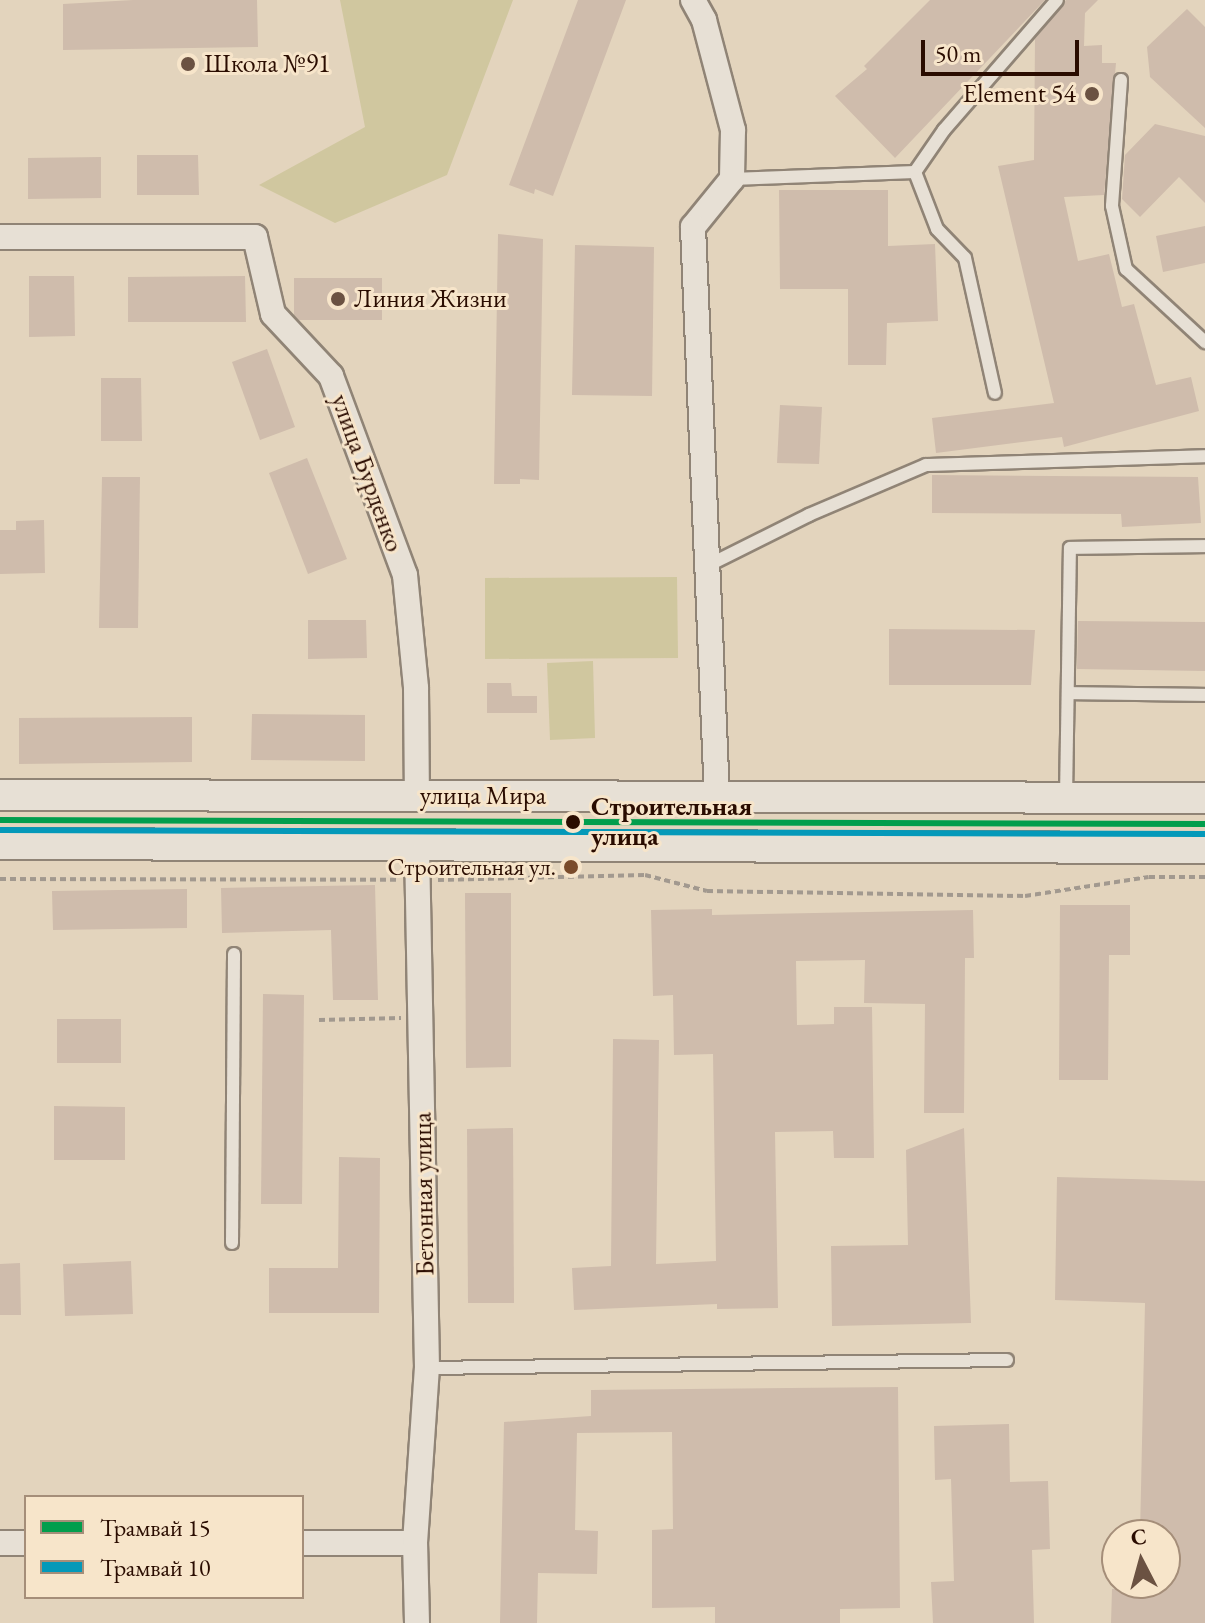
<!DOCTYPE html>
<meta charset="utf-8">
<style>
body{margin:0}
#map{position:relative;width:1205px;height:1623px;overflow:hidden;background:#e3d4bd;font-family:"EB Garamond",serif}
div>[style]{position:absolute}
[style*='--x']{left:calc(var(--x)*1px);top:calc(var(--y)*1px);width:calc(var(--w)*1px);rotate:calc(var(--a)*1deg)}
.green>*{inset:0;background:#d0c79f}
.building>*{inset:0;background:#cfbcac}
.path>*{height:4px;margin-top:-2px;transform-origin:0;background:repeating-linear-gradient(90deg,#a2998f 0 6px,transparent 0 10px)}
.roads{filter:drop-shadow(2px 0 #908476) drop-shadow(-2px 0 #908476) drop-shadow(0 2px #908476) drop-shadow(0 -2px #908476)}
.service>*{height:12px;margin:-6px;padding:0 6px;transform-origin:6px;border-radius:6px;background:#e7e0d5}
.minor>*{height:24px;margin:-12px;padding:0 12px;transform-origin:12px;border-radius:12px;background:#e7e0d5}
.tertiary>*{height:30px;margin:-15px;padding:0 15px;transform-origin:15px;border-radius:15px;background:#e7e0d5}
.tram-1>*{height:6px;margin:-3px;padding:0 3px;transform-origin:3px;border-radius:3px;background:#029e4d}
.tram-2>*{height:6px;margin:-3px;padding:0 3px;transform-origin:3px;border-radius:3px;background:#0499b9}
.dots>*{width:22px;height:22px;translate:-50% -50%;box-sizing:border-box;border:4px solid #f7e5ca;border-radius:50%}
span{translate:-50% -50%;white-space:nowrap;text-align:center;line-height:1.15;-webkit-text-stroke:6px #f7e5ca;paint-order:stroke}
.bus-label{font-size:24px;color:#2a0c00}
.right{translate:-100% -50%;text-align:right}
.poi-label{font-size:26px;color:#2a0c00}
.left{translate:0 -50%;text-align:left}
.street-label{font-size:26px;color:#2a0c00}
.stop-label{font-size:26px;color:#2a0c00;font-weight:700}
.legend{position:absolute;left:24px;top:1495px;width:280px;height:104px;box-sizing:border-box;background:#f7e5ca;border:2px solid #a58e79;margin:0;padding:10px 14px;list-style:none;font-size:24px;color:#2a0c00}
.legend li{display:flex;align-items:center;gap:16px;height:40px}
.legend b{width:40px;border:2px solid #a58e79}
.north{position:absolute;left:1101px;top:1519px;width:80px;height:80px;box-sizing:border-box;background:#f7e5ca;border:2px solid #a58e79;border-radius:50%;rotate:354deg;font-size:22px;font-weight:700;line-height:32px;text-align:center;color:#2a0c00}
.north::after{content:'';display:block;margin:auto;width:28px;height:36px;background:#6b5242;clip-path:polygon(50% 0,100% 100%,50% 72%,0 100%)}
.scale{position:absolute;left:921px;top:40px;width:158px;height:36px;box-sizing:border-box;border:4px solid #2a0c00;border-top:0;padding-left:10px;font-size:24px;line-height:28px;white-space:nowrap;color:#2a0c00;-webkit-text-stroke:6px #f7e5ca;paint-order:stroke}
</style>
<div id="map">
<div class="green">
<i style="clip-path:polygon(340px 0,513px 0,447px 175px,335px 223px,259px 185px,365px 127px)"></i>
<i style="clip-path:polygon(677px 577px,678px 658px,485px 659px,485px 578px)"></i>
<i style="clip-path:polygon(593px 661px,595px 738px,550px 740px,547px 663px)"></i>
</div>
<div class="building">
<i style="clip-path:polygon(133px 0,257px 0,258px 47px,63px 50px,63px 4px)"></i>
<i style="clip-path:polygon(578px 0,626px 0,553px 196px,535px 189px,534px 194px,509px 185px)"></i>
<i style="clip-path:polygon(930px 0,1045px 0,895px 158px,835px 96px,867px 69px,864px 66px)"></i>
<i style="clip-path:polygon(1066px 0,1098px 0,1085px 13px,1084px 46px,1102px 45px,1102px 63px,1116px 63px,1104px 195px,1064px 197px,1078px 261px,1109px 254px,1122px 307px,1134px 304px,1156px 385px,1191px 377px,1199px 411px,1064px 447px,1062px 437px,936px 453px,932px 418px,1054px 403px,998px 166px,1034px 160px,1035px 39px)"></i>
<i style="clip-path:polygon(1187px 9px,1205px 27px,1205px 128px,1150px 77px,1147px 47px)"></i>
<i style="clip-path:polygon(1155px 124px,1205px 136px,1205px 203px,1179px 177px,1140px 217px,1122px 199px,1125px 155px)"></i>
<i style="clip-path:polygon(137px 155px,198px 155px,199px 195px,137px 195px)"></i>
<i style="clip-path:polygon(101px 157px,101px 198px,28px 199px,28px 158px)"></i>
<i style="clip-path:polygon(779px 190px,888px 190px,888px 246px,935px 244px,938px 321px,887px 323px,886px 365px,848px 365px,848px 289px,780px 289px)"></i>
<i style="clip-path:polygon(1205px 226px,1205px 263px,1163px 272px,1156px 236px)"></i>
<i style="clip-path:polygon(498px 234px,543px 239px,539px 480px,520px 479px,520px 484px,494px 484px)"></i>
<i style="clip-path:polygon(575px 245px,654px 247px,652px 396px,572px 395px)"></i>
<i style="clip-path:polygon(29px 276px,74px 276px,75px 336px,29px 337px)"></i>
<i style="clip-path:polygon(245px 276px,246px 322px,128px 322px,128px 277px)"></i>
<i style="clip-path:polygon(294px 278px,382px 278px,382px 320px,299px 320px,294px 315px)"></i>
<i style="clip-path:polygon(267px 349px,295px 427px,260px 440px,232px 362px)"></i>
<i style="clip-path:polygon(101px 378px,141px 378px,142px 441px,101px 441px)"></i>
<i style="clip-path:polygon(780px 405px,822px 407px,819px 464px,777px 463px)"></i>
<i style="clip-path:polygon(307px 458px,347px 559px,308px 574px,269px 473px)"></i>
<i style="clip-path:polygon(932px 475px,1198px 477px,1201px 523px,1122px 527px,1121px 514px,932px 513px)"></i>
<i style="clip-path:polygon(102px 477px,140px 477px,138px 628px,99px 628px)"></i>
<i style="clip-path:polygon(44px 520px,45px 573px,0 574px,0 530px,16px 530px,16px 521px)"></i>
<i style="clip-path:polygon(308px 620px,366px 620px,367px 658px,308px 659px)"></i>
<i style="clip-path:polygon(1078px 621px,1205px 622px,1205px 671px,1077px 669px)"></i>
<i style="clip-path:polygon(889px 629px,1035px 630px,1031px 685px,889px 685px)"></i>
<i style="clip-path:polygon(487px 683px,511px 683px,512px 696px,537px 696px,537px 713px,487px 713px)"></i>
<i style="clip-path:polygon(252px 714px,365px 715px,365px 761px,251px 760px)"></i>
<i style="clip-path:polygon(192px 717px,192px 762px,19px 764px,19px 718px)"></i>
<i style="clip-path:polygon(375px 885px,378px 1000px,333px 1000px,331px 930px,222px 933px,221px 888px)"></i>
<i style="clip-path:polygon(187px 889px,187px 928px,53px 930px,52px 891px)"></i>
<i style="clip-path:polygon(465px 893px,511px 893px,511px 1067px,466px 1068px)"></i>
<i style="clip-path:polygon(1060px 905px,1130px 905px,1130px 955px,1109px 955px,1108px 1080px,1059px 1080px)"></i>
<i style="clip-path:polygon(712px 909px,712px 915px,973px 910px,974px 958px,965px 958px,964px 1113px,924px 1113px,925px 1004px,864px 1003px,865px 960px,796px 961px,797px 1025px,834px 1024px,834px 1007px,872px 1007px,874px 1158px,834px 1158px,833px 1131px,775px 1132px,778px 1308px,717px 1309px,717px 1304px,574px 1310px,572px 1268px,611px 1266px,613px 1039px,659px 1040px,656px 1264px,716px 1261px,713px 1054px,674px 1055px,673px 995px,653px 996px,651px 910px)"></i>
<i style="clip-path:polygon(263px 994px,304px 995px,302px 1204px,261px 1204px)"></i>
<i style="clip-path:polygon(57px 1019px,121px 1019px,121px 1063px,57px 1063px)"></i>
<i style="clip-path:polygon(54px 1106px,125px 1107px,125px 1160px,54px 1160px)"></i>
<i style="clip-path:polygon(513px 1128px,514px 1303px,468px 1303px,467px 1129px)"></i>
<i style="clip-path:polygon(964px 1128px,971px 1323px,832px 1326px,831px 1246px,908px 1245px,906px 1150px)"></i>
<i style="clip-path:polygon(339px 1157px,380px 1158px,379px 1313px,269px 1313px,269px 1268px,338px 1268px)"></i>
<i style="clip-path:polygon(1057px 1177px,1205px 1181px,1205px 1623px,1111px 1623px,1112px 1589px,1165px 1583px,1165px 1535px,1140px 1535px,1145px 1303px,1055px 1300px)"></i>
<i style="clip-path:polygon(131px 1261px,133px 1314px,65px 1316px,63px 1264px)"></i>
<i style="clip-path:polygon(20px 1263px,21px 1315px,0 1315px,0 1264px)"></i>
<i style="clip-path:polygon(898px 1387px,900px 1608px,840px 1609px,840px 1623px,715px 1623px,715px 1607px,652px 1608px,652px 1530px,673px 1529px,672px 1432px,577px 1433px,575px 1530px,598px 1531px,597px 1574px,538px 1573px,537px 1623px,500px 1623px,504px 1422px,591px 1416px,591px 1390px)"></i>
<i style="clip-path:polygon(1009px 1424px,1010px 1482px,1048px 1481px,1050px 1549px,1032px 1550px,1034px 1623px,933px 1623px,931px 1582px,954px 1581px,951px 1479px,935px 1480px,934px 1426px)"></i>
</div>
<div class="path">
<i style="--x:0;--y:879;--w:398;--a:0.1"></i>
<i style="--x:438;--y:880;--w:207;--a:-1.4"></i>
<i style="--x:645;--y:875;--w:64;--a:14.5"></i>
<i style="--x:707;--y:891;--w:318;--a:0.9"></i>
<i style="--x:1025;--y:896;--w:125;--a:-8.7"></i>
<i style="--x:1149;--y:877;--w:56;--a:0"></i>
<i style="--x:319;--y:1020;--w:82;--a:-1.4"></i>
</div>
<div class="roads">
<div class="service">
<i style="--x:1121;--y:80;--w:126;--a:94.1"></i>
<i style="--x:1112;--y:206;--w:65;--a:77.5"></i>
<i style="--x:1126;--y:269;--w:108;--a:42.7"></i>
<i style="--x:915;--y:172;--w:51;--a:-55.4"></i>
<i style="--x:944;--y:130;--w:172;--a:-49"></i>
<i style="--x:732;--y:179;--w:183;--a:-2.2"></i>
<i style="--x:915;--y:172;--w:61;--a:68.9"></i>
<i style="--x:937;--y:229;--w:40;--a:46"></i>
<i style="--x:965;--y:258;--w:138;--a:77.5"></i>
<i style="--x:707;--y:566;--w:114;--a:-26.6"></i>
<i style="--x:809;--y:515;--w:127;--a:-23.1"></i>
<i style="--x:926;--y:465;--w:279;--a:-1.8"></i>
<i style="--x:1068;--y:693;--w:137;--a:0.8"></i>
<i style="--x:1066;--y:798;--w:250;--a:-89.1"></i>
<i style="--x:1070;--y:548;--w:135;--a:-0.8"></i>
<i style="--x:232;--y:1243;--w:289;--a:-89.6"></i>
<i style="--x:427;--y:1368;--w:580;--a:-0.79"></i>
</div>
<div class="minor">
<i style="--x:693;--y:0;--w:23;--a:61"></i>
<i style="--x:704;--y:20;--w:114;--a:75.2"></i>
<i style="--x:733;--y:130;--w:49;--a:91.2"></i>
<i style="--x:732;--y:179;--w:62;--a:129.1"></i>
<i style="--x:693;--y:227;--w:571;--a:87.59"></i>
<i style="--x:0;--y:237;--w:255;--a:0"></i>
<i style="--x:255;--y:237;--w:79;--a:76.8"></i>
<i style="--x:273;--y:314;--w:85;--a:46.9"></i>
<i style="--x:331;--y:376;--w:212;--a:69.6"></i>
<i style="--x:405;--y:575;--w:114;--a:84.4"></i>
<i style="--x:416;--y:688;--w:108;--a:89.5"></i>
<i style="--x:0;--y:1543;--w:26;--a:0"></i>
<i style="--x:302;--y:1543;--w:113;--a:0"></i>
<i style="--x:417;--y:1623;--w:80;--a:-91.4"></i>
<i style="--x:415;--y:1543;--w:175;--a:-86.1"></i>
<i style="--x:427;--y:1368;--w:522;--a:-91.1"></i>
</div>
<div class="tertiary">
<i style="--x:0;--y:795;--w:1205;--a:0.14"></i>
<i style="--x:0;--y:844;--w:1205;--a:0.19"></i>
</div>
</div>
<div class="tram-1">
<i style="--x:0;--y:820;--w:1205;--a:0.19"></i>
</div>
<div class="tram-2">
<i style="--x:0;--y:830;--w:1205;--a:0.19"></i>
</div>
<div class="dots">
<i style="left:188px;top:64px;background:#6b5242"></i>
<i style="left:1092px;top:94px;background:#6b5242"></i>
<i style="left:338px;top:299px;background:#6b5242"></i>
<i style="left:573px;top:822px;background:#2a0c00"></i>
<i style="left:571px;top:867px;background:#7a4b2a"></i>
</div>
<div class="bus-label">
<span class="right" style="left:556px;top:867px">Строительная ул.</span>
</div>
<div class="poi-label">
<span class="left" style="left:204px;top:64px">Школа №91</span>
<span class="right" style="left:1076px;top:94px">Element 54</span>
<span class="left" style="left:354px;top:299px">Линия Жизни</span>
</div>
<div class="street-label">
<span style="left:367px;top:473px;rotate:70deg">улица Бурденко</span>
<span style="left:483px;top:796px">улица Мира</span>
<span style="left:424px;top:1194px;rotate:-91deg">Бетонная улица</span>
</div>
<div class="stop-label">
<span class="left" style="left:591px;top:822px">Строительная<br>улица</span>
</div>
<ul class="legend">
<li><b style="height:10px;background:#029e4d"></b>Трамвай 15</li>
<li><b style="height:10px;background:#0499b9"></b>Трамвай 10</li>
</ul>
<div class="north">С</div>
<div class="scale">50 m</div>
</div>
